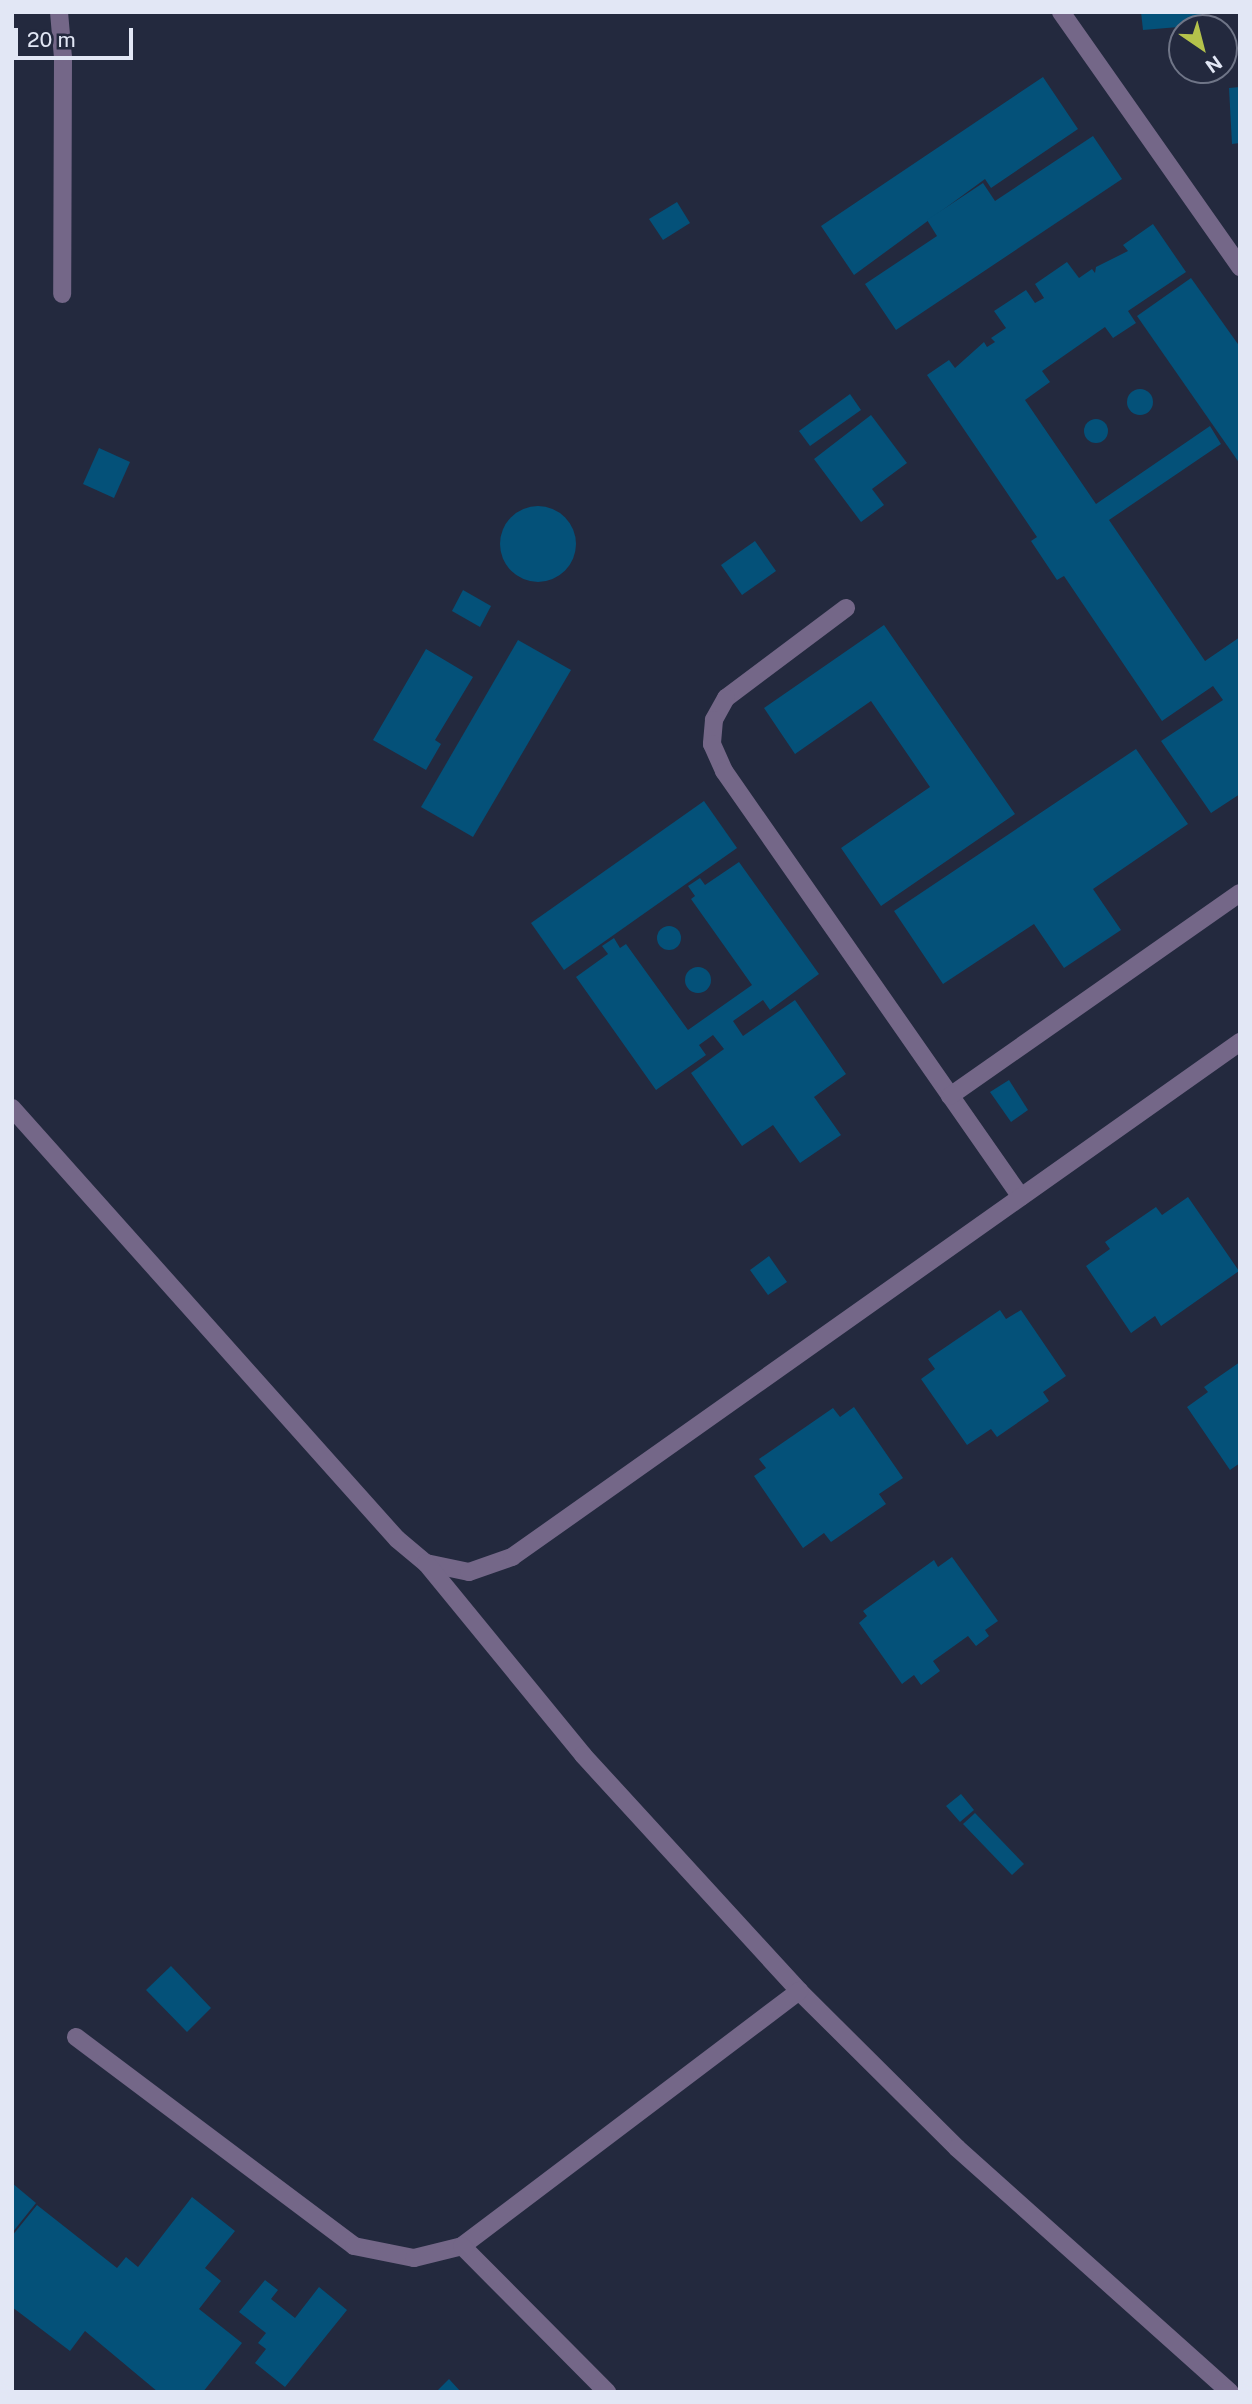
<!DOCTYPE html>
<style>
body{margin:0}
#map{position:relative;width:1252px;height:2404px;overflow:hidden;background:#23293e;font-family:"Public Sans",sans-serif}
div>[style]{position:absolute}
[style*='--x']{left:calc(var(--x)*1px);top:calc(var(--y)*1px);width:calc(var(--w)*1px);rotate:calc(var(--a)*1deg)}
.building>*{inset:0;background:#045179}
.round{border-radius:50%}
.minor>*{height:18px;margin:-9px;padding:0 9px;transform-origin:9px;border-radius:9px;background:#746788}
span{translate:-50% -50%;white-space:nowrap;text-align:center;line-height:1.15;-webkit-text-stroke:6px #23293e;paint-order:stroke}
.frame{position:absolute;inset:0;border:14px solid #e2e7f5;pointer-events:none}
.north{position:absolute;left:1168px;top:14px;width:70px;height:70px;box-sizing:border-box;background:#23293e;border:2px solid #6f7587;border-radius:50%;rotate:145deg;font-size:19px;font-weight:700;line-height:28px;text-align:center;color:#e2e7f5}
.north::after{content:'';display:block;margin:auto;width:24px;height:32px;background:#b4c24b;clip-path:polygon(50% 0,100% 100%,50% 72%,0 100%)}
.scale{position:absolute;left:14px;top:28px;width:119px;height:32px;box-sizing:border-box;border:4px solid #e2e7f5;border-top:0;padding-left:9px;font-size:21px;line-height:24px;white-space:nowrap;color:#e2e7f5;-webkit-text-stroke:5px #23293e;paint-order:stroke}
</style>
<div id="map">
<div class="building">
<i style="clip-path:polygon(1141px 12px,1201px 12px,1202px 25px,1143px 30px)"></i>
<i style="clip-path:polygon(1043px 77px,1078px 129px,991px 188px,985px 179px,854px 275px,821px 226px)"></i>
<i style="clip-path:polygon(1240px 87px,1240px 143px,1232px 144px,1229px 88px)"></i>
<i style="clip-path:polygon(1093px 136px,1122px 179px,896px 330px,865px 284px,937px 236px,927px 220px,983px 183px,995px 201px)"></i>
<i style="clip-path:polygon(677px 202px,690px 223px,663px 240px,649px 219px)"></i>
<i style="clip-path:polygon(1153px 224px,1186px 272px,1128px 311px,1136px 323px,1113px 338px,1105px 327px,1042px 371px,1050px 382px,1025px 400px,1096px 504px,1210px 426px,1221px 444px,1109px 520px,1205px 661px,1240px 637px,1240px 794px,1211px 813px,1161px 741px,1223px 700px,1213px 686px,1162px 721px,1064px 576px,1057px 580px,1031px 541px,1037px 537px,927px 375px,949px 360px,955px 368px,984px 342px,987px 347px,995px 342px,991px 338px,1006px 328px,994px 311px,1026px 290px,1035px 303px,1044px 298px,1035px 284px,1067px 262px,1079px 278px,1092px 269px,1095px 273px,1096px 267px,1128px 251px,1123px 245px)"></i>
<i style="clip-path:polygon(1191px 278px,1240px 347px,1240px 464px,1137px 316px)"></i>
<i class="round" style="left:1127px;top:389px;width:26px;height:26px"></i>
<i style="clip-path:polygon(850px 394px,861px 410px,810px 446px,799px 431px)"></i>
<i style="clip-path:polygon(871px 415px,907px 463px,872px 489px,884px 505px,861px 522px,814px 459px)"></i>
<i class="round" style="left:1084px;top:419px;width:24px;height:24px"></i>
<i style="clip-path:polygon(99px 448px,130px 462px,114px 498px,83px 484px)"></i>
<i class="round" style="left:500px;top:506px;width:76px;height:76px"></i>
<i style="clip-path:polygon(755px 541px,776px 571px,742px 595px,721px 565px)"></i>
<i style="clip-path:polygon(463px 590px,491px 606px,480px 627px,452px 611px)"></i>
<i style="clip-path:polygon(884px 625px,1015px 814px,881px 906px,841px 848px,930px 787px,871px 701px,795px 754px,764px 708px)"></i>
<i style="clip-path:polygon(518px 640px,571px 670px,473px 837px,421px 807px)"></i>
<i style="clip-path:polygon(426px 649px,473px 677px,435px 740px,441px 744px,426px 770px,373px 740px)"></i>
<i style="clip-path:polygon(1136px 749px,1188px 824px,1093px 889px,1121px 930px,1064px 968px,1034px 924px,943px 984px,894px 911px)"></i>
<i style="clip-path:polygon(704px 801px,737px 848px,564px 970px,531px 923px)"></i>
<i style="clip-path:polygon(739px 862px,819px 974px,770px 1010px,763px 1000px,733px 1021px,743px 1036px,795px 1000px,846px 1074px,814px 1097px,841px 1135px,800px 1163px,773px 1125px,742px 1146px,691px 1073px,724px 1049px,713px 1035px,699px 1045px,706px 1055px,656px 1090px,576px 977px,608px 954px,602px 946px,614px 938px,620px 948px,626px 944px,688px 1030px,752px 985px,691px 899px,695px 896px,688px 886px,700px 878px,705px 885px)"></i>
<i class="round" style="left:657px;top:926px;width:24px;height:24px"></i>
<i class="round" style="left:685px;top:967px;width:26px;height:26px"></i>
<i style="clip-path:polygon(1009px 1080px,1028px 1110px,1011px 1122px,990px 1092px)"></i>
<i style="clip-path:polygon(1188px 1197px,1239px 1271px,1161px 1326px,1155px 1316px,1131px 1333px,1086px 1266px,1110px 1249px,1105px 1242px,1156px 1207px,1162px 1215px)"></i>
<i style="clip-path:polygon(769px 1256px,787px 1282px,768px 1295px,750px 1270px)"></i>
<i style="clip-path:polygon(1000px 1310px,1006px 1319px,1021px 1310px,1066px 1376px,1043px 1392px,1049px 1401px,997px 1437px,991px 1429px,967px 1445px,921px 1379px,935px 1369px,928px 1359px)"></i>
<i style="clip-path:polygon(1240px 1362px,1240px 1463px,1230px 1470px,1187px 1407px,1208px 1392px,1204px 1387px)"></i>
<i style="clip-path:polygon(854px 1407px,903px 1478px,879px 1494px,886px 1504px,831px 1542px,824px 1533px,803px 1548px,754px 1476px,766px 1468px,759px 1459px,833px 1408px,840px 1417px)"></i>
<i style="clip-path:polygon(952px 1557px,998px 1621px,985px 1630px,989px 1636px,976px 1646px,968px 1636px,933px 1661px,940px 1671px,921px 1685px,914px 1675px,902px 1684px,859px 1623px,867px 1616px,863px 1611px,934px 1560px,938px 1567px)"></i>
<i style="clip-path:polygon(961px 1794px,974px 1810px,960px 1822px,946px 1806px)"></i>
<i style="clip-path:polygon(975px 1813px,1024px 1864px,1012px 1875px,963px 1824px)"></i>
<i style="clip-path:polygon(171px 1966px,211px 2008px,187px 2032px,146px 1990px)"></i>
<i style="clip-path:polygon(12px 2183px,36px 2203px,12px 2233px)"></i>
<i style="clip-path:polygon(192px 2197px,235px 2231px,205px 2268px,221px 2281px,199px 2309px,242px 2343px,203px 2392px,158px 2392px,85px 2331px,70px 2351px,12px 2307px,12px 2236px,37px 2205px,117px 2268px,126px 2257px,138px 2267px)"></i>
<i style="clip-path:polygon(265px 2280px,278px 2290px,271px 2299px,295px 2318px,319px 2287px,347px 2310px,285px 2387px,255px 2363px,266px 2349px,258px 2343px,266px 2333px,239px 2312px)"></i>
<i style="clip-path:polygon(449px 2379px,461px 2392px,436px 2392px)"></i>
</div>
<div class="minor">
<i style="--x:59;--y:12;--w:46;--a:85"></i>
<i style="--x:63;--y:58;--w:236;--a:90.2"></i>
<i style="--x:1061;--y:12;--w:312;--a:54.9"></i>
<i style="--x:846;--y:608;--w:150;--a:143.1"></i>
<i style="--x:726;--y:698;--w:25;--a:119"></i>
<i style="--x:714;--y:720;--w:24;--a:95"></i>
<i style="--x:712;--y:744;--w:30;--a:66"></i>
<i style="--x:724;--y:771;--w:519;--a:55.12"></i>
<i style="--x:950;--y:1096;--w:354;--a:-35"></i>
<i style="--x:12;--y:1108;--w:578;--a:48.23"></i>
<i style="--x:397;--y:1539;--w:38;--a:40"></i>
<i style="--x:426;--y:1563;--w:44;--a:11.8"></i>
<i style="--x:469;--y:1572;--w:46;--a:-19.2"></i>
<i style="--x:512;--y:1557;--w:892;--a:-35.28"></i>
<i style="--x:426;--y:1563;--w:248;--a:50.7"></i>
<i style="--x:583;--y:1755;--w:320;--a:47.5"></i>
<i style="--x:799;--y:1991;--w:223;--a:44.8"></i>
<i style="--x:957;--y:2148;--w:366;--a:41.8"></i>
<i style="--x:76;--y:2037;--w:348;--a:36.9"></i>
<i style="--x:354;--y:2246;--w:61;--a:11.3"></i>
<i style="--x:414;--y:2258;--w:49;--a:-14"></i>
<i style="--x:462;--y:2246;--w:423;--a:-37.1"></i>
<i style="--x:462;--y:2246;--w:206;--a:45.2"></i>
</div>
<div class="frame"></div>
<div class="north">N</div>
<div class="scale">20 m</div>
</div>
